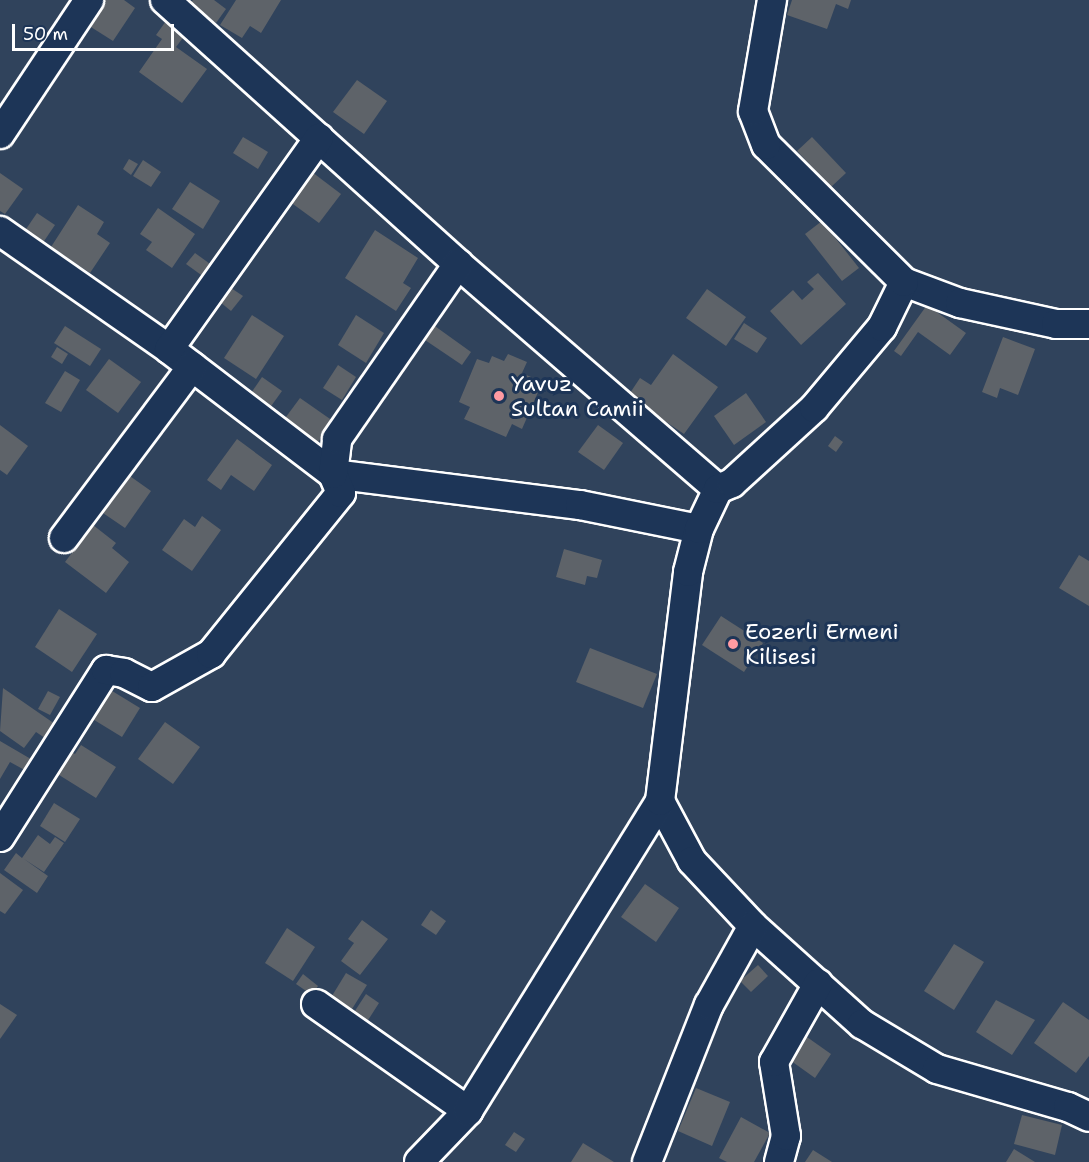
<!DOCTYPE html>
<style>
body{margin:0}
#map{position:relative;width:1089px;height:1162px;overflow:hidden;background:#30435c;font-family:"Shantell Sans",sans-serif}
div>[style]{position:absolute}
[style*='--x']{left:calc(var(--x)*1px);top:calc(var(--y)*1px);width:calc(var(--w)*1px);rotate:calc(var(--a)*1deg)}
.building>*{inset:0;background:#5e6369}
.roads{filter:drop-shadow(2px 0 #fff) drop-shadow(-2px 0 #fff) drop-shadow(0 2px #fff) drop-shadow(0 -2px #fff)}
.minor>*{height:28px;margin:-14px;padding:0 14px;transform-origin:14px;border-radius:14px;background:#1d3557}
.dots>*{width:16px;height:16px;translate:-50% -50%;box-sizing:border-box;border:3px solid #1d3557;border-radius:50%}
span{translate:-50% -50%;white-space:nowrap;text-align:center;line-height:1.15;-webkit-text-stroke:6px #1d3557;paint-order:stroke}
.poi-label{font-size:22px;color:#fff}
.left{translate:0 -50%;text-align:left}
.scale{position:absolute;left:12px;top:24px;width:162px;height:27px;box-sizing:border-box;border:3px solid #fff;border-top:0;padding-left:8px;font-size:18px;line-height:21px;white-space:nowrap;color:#fff;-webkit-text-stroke:4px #1d3557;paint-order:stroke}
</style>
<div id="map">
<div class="building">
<i style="clip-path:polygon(98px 0,124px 0,135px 8px,113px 41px,83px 22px)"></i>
<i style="clip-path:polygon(193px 0,214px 0,226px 9px,216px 23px,190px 3px)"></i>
<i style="clip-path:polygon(236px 0,281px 0,261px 33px,250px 26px,242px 38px,220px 25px)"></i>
<i style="clip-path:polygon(792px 0,851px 0,848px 9px,836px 4px,827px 29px,787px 15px)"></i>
<i style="clip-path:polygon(166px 21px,185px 35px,176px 47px,207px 69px,182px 103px,139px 72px,162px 39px,156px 35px)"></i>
<i style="clip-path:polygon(357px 80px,387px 101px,364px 134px,333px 112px)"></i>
<i style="clip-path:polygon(243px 137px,268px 152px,258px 169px,233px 153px)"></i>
<i style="clip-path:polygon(812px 137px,846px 173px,831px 187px,797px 151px)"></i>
<i style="clip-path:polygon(129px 159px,138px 164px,131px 175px,123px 169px)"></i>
<i style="clip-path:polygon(143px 160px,161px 172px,151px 187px,133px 176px)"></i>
<i style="clip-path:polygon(308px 169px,341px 194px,319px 223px,286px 199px)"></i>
<i style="clip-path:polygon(0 173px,23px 189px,5px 214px,0 211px)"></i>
<i style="clip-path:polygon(190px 182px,220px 201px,203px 229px,172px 209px)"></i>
<i style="clip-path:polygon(78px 205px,104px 222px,97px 234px,110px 243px,90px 273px,51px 247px)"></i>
<i style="clip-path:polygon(158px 208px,195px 234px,172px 268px,146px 250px,152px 242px,140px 234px)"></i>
<i style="clip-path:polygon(37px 213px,55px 225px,42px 244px,24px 232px)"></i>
<i style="clip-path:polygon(822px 221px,859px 268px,842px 281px,805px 234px)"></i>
<i style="clip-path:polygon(375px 230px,418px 258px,403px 283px,411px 288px,396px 311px,345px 278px)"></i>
<i style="clip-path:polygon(195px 253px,213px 266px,204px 277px,186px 264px)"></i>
<i style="clip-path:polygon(818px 273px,846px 304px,801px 345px,770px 311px,793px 290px,802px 300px,814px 289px,807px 282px)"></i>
<i style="clip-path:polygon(231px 288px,243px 296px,231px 311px,220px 302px)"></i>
<i style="clip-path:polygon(707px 289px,746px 317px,726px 346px,686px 318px)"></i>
<i style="clip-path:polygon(927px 305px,966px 333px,950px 355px,918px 332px,901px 356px,894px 351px)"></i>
<i style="clip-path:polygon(252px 315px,284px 336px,256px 379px,224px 358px)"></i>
<i style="clip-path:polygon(356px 315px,384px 333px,366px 363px,338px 345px)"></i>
<i style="clip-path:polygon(744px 323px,767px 338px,757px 353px,734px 339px)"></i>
<i style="clip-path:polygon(432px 324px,471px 352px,462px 365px,422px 338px)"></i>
<i style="clip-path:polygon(65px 326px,101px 349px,90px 366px,54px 343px)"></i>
<i style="clip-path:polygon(1003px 337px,1035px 349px,1018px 395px,1000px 388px,997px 398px,982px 392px)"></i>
<i style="clip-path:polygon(57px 347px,68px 354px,62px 364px,51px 357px)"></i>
<i style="clip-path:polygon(508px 354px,527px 362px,522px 373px,531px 377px,528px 385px,539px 390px,522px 429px,512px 424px,506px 437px,464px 419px,470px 407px,459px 402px,477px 359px,489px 363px,492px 356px,504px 361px)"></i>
<i style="clip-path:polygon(673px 354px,718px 387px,684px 434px,628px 396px,640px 378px,651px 385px)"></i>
<i style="clip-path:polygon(109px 359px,141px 382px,118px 413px,86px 390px)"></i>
<i style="clip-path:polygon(338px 365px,356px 377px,342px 400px,323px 388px)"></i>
<i style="clip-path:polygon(65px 371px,80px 380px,61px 412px,45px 403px)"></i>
<i style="clip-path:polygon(262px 377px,282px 391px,269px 409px,249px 396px)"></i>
<i style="clip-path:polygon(746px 393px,766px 422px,734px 445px,714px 416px)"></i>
<i style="clip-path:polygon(300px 398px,333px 421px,316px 445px,283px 421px)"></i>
<i style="clip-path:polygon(0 425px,28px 446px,7px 475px,0 470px)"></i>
<i style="clip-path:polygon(598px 425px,623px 443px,604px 470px,578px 452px)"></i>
<i style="clip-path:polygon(835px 436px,843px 442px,836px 452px,828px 446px)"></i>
<i style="clip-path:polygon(237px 439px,272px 465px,254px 491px,231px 475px,221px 490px,207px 480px)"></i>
<i style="clip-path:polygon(127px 474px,151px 491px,125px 528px,100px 511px)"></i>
<i style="clip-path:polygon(202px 516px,221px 530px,192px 571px,162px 550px,184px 519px,195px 527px)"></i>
<i style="clip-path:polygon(93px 525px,116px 543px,112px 548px,129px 562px,106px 593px,65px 562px)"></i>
<i style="clip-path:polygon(564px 549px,602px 560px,597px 578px,587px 576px,585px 585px,556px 577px)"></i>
<i style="clip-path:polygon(1079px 555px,1089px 561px,1089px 606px,1059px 588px)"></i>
<i style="clip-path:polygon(59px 609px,97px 634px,72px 672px,35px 647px)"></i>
<i style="clip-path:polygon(721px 616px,763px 643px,744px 672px,702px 645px)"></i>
<i style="clip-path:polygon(590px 648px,657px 674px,643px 708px,576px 682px)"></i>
<i style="clip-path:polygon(104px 686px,140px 708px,122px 737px,86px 715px)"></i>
<i style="clip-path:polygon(3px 688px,55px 724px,45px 738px,36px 732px,24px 748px,0 731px)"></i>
<i style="clip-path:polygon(48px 691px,60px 697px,50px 715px,38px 709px)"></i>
<i style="clip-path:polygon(165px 722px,200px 747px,173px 784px,138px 759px)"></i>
<i style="clip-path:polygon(0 741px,36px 762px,30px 773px,10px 762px,0 779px)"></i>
<i style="clip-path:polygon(81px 745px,116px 767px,96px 798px,51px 770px,65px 748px,75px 754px)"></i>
<i style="clip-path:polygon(54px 803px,80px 819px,65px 842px,40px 826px)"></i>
<i style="clip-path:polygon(38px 835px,50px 844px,55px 837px,64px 843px,44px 872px,24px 859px,48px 876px,37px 893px,4px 870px,16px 853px,22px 858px)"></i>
<i style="clip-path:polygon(0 873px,23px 890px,5px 914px,0 911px)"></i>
<i style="clip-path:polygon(645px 884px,679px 908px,656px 942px,621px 917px)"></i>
<i style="clip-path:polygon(431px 910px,446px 921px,436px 935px,421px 925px)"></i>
<i style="clip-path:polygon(362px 920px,388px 939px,360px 975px,341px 961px,354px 943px,348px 939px)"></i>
<i style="clip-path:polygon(287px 928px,315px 947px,293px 981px,265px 963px)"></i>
<i style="clip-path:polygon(954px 944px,984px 962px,954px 1010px,924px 991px)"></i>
<i style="clip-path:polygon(758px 965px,768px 976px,751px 992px,740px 981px)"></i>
<i style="clip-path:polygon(346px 973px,367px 985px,347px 1017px,327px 1004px)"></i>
<i style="clip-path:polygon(303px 974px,318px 986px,312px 995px,296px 984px)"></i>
<i style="clip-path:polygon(366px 994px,379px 1003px,363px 1028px,349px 1020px)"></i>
<i style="clip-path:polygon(996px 1000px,1035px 1020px,1012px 1055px,976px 1032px)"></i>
<i style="clip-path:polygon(1063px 1002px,1089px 1020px,1089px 1056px,1076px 1073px,1034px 1043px)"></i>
<i style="clip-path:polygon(0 1004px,17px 1015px,0 1039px)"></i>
<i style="clip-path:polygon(797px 1030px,831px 1054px,815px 1078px,780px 1053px)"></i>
<i style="clip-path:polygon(696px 1088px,730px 1102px,712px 1146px,678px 1131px)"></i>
<i style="clip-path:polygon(1022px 1115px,1062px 1125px,1055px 1155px,1014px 1144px)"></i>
<i style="clip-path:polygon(741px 1117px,770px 1133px,754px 1162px,727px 1162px,719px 1158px)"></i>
<i style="clip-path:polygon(514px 1132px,525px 1139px,516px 1152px,505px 1145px)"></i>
<i style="clip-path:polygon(583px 1143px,614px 1162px,571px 1162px)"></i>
<i style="clip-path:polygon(1014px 1149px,1035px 1162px,1006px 1162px)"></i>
<i style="clip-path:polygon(813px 1150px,832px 1162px,805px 1162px)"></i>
</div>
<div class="roads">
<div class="minor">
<i style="--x:165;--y:0;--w:394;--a:42"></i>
<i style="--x:458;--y:264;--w:344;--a:40.9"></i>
<i style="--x:0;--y:134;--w:161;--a:-56.4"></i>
<i style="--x:0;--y:231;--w:206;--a:34.9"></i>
<i style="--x:169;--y:349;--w:206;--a:37.3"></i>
<i style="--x:333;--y:474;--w:249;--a:7.2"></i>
<i style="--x:580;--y:505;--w:121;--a:11.4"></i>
<i style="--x:904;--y:282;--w:60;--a:20.6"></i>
<i style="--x:960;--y:303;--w:98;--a:12.3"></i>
<i style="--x:1056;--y:324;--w:33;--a:0"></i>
<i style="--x:169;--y:349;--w:259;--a:-54.6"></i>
<i style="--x:64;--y:538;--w:214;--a:-53.2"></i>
<i style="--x:660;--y:801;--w:68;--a:61.9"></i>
<i style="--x:692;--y:861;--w:89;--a:46.8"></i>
<i style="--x:753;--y:926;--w:147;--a:42"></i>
<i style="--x:862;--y:1024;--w:87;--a:31"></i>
<i style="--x:937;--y:1069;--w:136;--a:16.2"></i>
<i style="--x:1068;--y:1107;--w:23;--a:25"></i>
<i style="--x:0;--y:837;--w:198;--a:-57.6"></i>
<i style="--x:106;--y:670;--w:18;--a:9"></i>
<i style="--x:124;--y:673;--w:31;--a:27"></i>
<i style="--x:152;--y:687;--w:68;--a:-29.2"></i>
<i style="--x:211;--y:654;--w:207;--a:-51.1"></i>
<i style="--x:341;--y:493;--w:21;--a:-113"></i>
<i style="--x:333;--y:474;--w:35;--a:-83"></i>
<i style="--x:337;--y:439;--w:213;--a:-55.3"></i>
<i style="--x:316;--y:1004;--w:186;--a:35.1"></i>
<i style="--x:419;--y:1162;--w:71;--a:-46.1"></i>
<i style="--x:468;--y:1111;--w:365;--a:-58.2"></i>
<i style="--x:660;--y:801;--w:231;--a:-83"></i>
<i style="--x:688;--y:572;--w:44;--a:-75.7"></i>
<i style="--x:699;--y:529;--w:44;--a:-64.6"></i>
<i style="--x:718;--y:489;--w:15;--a:-23"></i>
<i style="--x:732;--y:483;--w:111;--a:-42.4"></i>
<i style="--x:814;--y:408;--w:106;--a:-50"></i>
<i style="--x:882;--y:327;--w:50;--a:-63.9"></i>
<i style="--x:904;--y:282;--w:194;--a:-135.2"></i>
<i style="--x:766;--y:145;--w:36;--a:-111"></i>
<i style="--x:753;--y:111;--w:113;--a:-80.3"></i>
<i style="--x:647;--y:1162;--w:169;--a:-68.5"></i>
<i style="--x:709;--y:1005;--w:90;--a:-60.9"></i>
<i style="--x:779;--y:1162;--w:27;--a:-75"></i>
<i style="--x:786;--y:1136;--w:75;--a:-99.2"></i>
<i style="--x:774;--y:1062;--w:90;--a:-60.6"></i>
</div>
</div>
<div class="dots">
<i style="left:499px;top:396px;background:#ff9aa2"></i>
<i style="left:733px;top:644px;background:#ff9aa2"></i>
</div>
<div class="poi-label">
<span class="left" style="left:511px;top:396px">Yavuz<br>Sultan Camii</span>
<span class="left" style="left:745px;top:644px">Eozerli Ermeni<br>Kilisesi</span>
</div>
<div class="scale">50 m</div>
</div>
